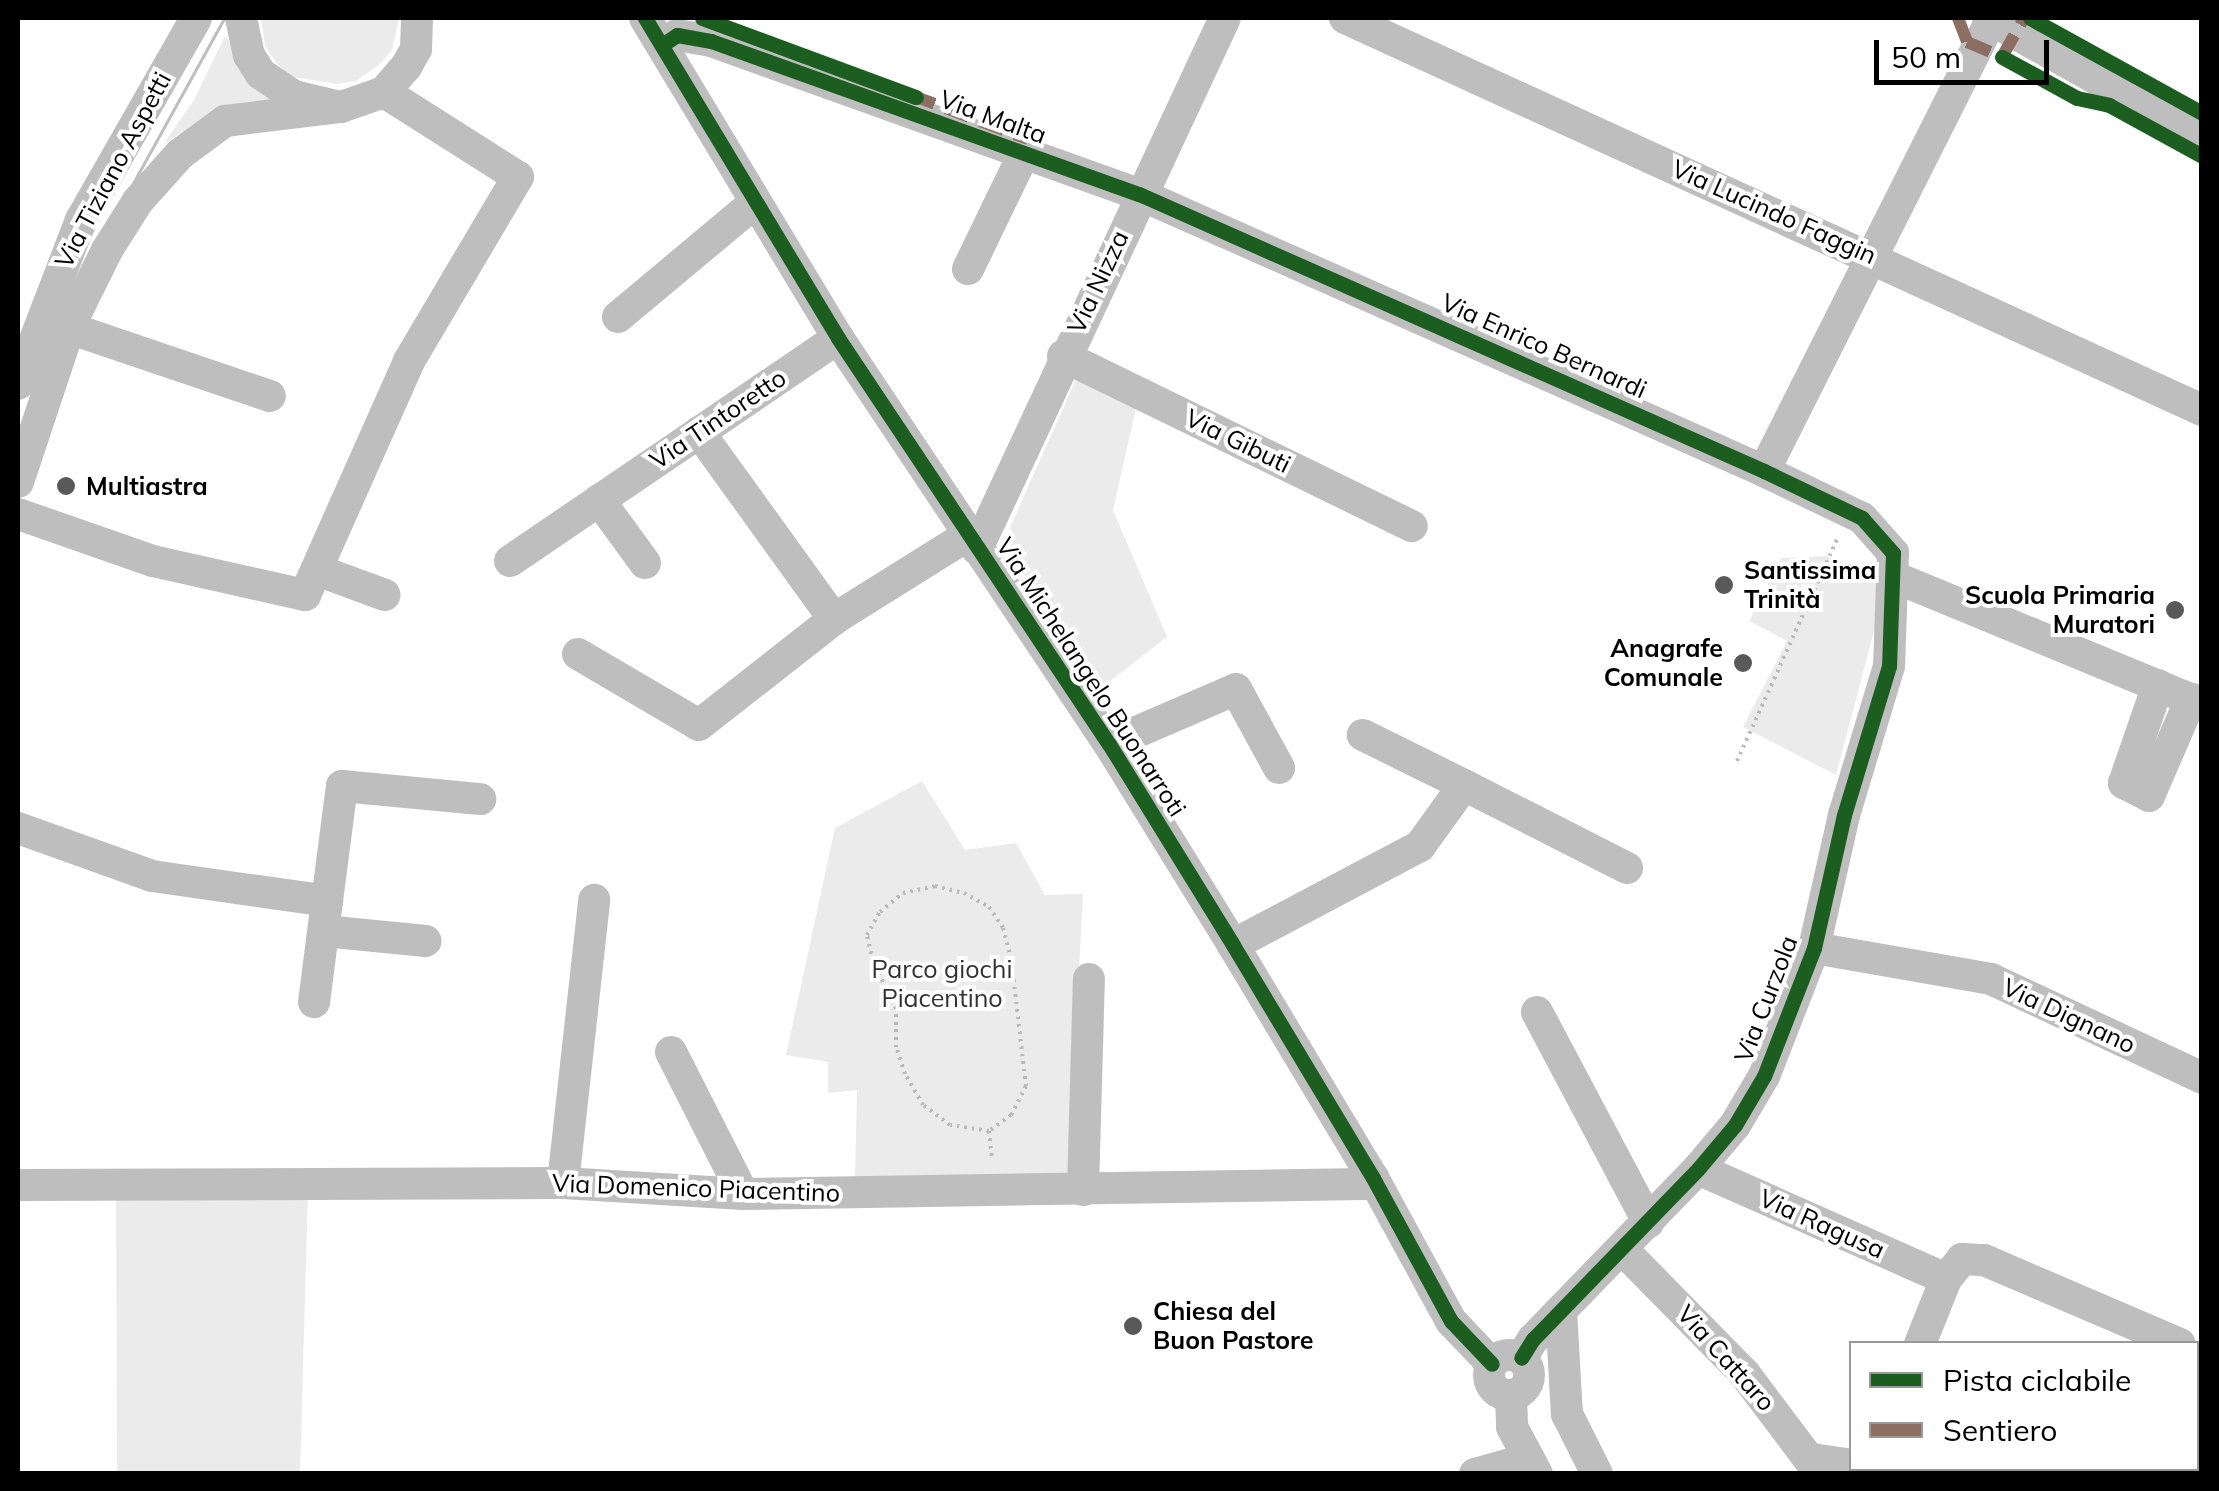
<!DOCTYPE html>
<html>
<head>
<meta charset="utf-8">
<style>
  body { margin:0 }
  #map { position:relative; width:2219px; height:1491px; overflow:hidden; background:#fff; font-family:Mulish,sans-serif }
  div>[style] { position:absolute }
  .green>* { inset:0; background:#ebebeb }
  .path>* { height:4px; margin-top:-2px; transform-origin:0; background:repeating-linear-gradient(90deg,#b9b9b9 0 2.5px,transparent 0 7.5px) }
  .minor>* { height:32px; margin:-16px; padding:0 16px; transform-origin:16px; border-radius:16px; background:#bebebe }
  .minor>.ring { margin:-16px; padding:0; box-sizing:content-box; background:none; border:32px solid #bebebe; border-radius:50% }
  .tram>* { height:2.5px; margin:-1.25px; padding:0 1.25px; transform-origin:1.25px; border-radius:1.25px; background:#bebebe }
  .quiet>* { height:12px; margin-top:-6px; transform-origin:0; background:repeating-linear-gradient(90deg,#8d6e63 0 25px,transparent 0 37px) }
  .cycleway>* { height:15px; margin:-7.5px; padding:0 7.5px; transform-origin:7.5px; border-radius:7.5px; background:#1b5e20 }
  .dots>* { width:28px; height:28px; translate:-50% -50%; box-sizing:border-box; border:5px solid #fff; border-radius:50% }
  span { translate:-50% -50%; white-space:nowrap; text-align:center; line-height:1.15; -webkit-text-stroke:8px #fff; paint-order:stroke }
  .street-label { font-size:25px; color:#000 }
  .poi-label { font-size:25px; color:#000; font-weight:700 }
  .left { translate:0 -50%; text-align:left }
  .right { translate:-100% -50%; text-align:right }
  .park-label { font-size:25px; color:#313131 }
  .frame { position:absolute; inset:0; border:20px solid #000; pointer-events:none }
  .legend { position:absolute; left:1849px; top:1341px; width:350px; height:130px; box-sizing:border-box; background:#fff; border:2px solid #999; margin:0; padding:12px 18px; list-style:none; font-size:30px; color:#000 }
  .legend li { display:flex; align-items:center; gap:20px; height:50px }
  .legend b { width:50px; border:2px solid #999 }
  .scale { position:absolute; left:1874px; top:40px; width:175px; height:45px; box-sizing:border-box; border:5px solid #000; border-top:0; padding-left:12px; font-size:30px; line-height:35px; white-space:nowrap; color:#000; -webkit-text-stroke:8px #fff; paint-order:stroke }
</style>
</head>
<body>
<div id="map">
  <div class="green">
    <div style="clip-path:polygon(261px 18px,399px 18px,392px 50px,379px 65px,356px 81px,337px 84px,293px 77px,278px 65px,265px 46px)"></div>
    <div style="clip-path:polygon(225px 36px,282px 101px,207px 115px,163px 145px,194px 100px)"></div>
    <div style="clip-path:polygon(1082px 366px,1138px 399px,1113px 510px,1167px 637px,1100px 689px,1003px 543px)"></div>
    <div style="clip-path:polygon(1826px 556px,1874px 572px,1882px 601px,1836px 775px,1743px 727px,1787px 641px,1749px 621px,1781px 558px)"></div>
    <div style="clip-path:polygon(922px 781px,965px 850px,1016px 843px,1045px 895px,1083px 894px,1068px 1174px,855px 1178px,857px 1090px,828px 1093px,828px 1062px,786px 1055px,835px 828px)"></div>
    <div style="clip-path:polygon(116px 1186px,308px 1191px,300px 1473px,117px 1473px)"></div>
  </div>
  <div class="path">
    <div style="left:1737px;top:761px;width:246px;rotate:-65.7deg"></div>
    <div style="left:989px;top:1131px;width:39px;rotate:-171deg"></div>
    <div style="left:950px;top:1125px;width:34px;rotate:-143deg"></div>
    <div style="left:923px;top:1105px;width:36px;rotate:-120deg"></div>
    <div style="left:905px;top:1074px;width:28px;rotate:-108deg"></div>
    <div style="left:896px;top:1047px;width:38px;rotate:-90deg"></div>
    <div style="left:896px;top:1009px;width:53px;rotate:-115.6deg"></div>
    <div style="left:873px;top:961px;width:27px;rotate:-103deg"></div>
    <div style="left:867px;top:935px;width:26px;rotate:-61deg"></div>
    <div style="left:880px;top:912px;width:30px;rotate:-40deg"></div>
    <div style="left:903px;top:893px;width:33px;rotate:-12deg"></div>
    <div style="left:935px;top:886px;width:30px;rotate:14deg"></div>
    <div style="left:964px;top:893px;width:29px;rotate:29deg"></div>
    <div style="left:989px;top:907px;width:25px;rotate:56deg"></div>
    <div style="left:1003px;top:928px;width:30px;rotate:75deg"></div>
    <div style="left:1011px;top:957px;width:130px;rotate:83.4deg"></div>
    <div style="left:1026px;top:1086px;width:33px;rotate:117deg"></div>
    <div style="left:1011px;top:1115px;width:27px;rotate:144deg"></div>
    <div style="left:989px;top:1131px;width:30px;rotate:84deg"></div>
  </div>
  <div class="minor">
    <div style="left:241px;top:18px;width:38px;rotate:78deg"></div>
    <div style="left:249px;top:55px;width:22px;rotate:58deg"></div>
    <div style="left:261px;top:74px;width:40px;rotate:34deg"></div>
    <div style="left:294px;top:96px;width:48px;rotate:13.2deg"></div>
    <div style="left:341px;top:107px;width:46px;rotate:-19.2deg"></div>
    <div style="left:384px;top:92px;width:33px;rotate:-49deg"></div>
    <div style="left:406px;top:67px;width:21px;rotate:-61deg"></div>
    <div style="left:416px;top:49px;width:31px;rotate:-88deg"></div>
    <div style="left:645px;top:18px;width:374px;rotate:58.9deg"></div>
    <div style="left:838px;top:338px;width:488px;rotate:56.3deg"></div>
    <div style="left:1109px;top:744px;width:236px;rotate:58.3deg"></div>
    <div style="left:1233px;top:945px;width:272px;rotate:59deg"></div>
    <div style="left:1373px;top:1178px;width:163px;rotate:61.4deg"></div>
    <div style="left:1451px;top:1321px;width:59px;rotate:46.4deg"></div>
    <div style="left:1345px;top:18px;width:942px;rotate:24.58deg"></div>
    <div style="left:1988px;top:18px;width:245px;rotate:29.3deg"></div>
    <div style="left:662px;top:45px;width:18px;rotate:-34deg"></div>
    <div style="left:677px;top:35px;width:35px;rotate:10deg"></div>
    <div style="left:711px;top:41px;width:455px;rotate:19.7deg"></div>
    <div style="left:1139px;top:194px;width:684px;rotate:23.9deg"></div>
    <div style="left:1764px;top:471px;width:109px;rotate:25.6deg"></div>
    <div style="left:1862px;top:518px;width:47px;rotate:48.5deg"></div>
    <div style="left:1893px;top:553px;width:113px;rotate:92deg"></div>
    <div style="left:1889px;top:666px;width:156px;rotate:106.8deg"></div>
    <div style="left:1844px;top:815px;width:136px;rotate:102.7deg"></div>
    <div style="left:1814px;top:948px;width:137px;rotate:111.3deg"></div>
    <div style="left:1764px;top:1076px;width:57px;rotate:120.6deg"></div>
    <div style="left:1735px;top:1125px;width:57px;rotate:130.1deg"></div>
    <div style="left:1698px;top:1169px;width:237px;rotate:134.1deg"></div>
    <div style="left:1533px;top:1339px;width:22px;rotate:122deg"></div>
    <div style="left:968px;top:269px;width:127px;rotate:-64.2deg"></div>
    <div style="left:618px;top:317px;width:176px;rotate:-39.9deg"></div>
    <div style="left:69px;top:328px;width:212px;rotate:18.7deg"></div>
    <div style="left:1063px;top:356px;width:388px;rotate:26deg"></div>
    <div style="left:18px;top:384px;width:176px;rotate:-69deg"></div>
    <div style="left:81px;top:220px;width:232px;rotate:-60.3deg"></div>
    <div style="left:699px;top:432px;width:231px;rotate:54.2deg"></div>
    <div style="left:1764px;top:471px;width:507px;rotate:-63.28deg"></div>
    <div style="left:18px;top:482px;width:168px;rotate:-71.6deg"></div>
    <div style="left:71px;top:323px;width:81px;rotate:-63.7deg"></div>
    <div style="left:107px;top:250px;width:58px;rotate:-57.7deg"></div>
    <div style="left:138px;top:201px;width:63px;rotate:-48.2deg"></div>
    <div style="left:180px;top:154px;width:56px;rotate:-36.3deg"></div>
    <div style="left:225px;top:121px;width:117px;rotate:-6.9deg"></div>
    <div style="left:599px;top:500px;width:78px;rotate:53.9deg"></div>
    <div style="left:18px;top:514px;width:143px;rotate:19.2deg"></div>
    <div style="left:153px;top:561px;width:156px;rotate:12.6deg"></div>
    <div style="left:305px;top:595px;width:256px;rotate:-66deg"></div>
    <div style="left:409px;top:361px;width:214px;rotate:-59.4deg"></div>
    <div style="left:518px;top:177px;width:159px;rotate:-147.6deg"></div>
    <div style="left:977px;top:549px;width:586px;rotate:-64.97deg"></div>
    <div style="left:510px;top:561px;width:397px;rotate:-34.2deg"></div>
    <div style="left:317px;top:570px;width:72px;rotate:20.2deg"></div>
    <div style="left:1894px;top:577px;width:333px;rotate:22.4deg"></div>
    <div style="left:578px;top:654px;width:140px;rotate:30.4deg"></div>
    <div style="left:699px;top:725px;width:172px;rotate:-38.1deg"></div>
    <div style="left:834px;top:619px;width:157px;rotate:-32deg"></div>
    <div style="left:2158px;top:685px;width:104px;rotate:109.1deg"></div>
    <div style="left:2124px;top:783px;width:28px;rotate:27deg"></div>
    <div style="left:2149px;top:796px;width:106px;rotate:-66.6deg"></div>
    <div style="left:1109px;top:744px;width:138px;rotate:-23.4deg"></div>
    <div style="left:1236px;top:689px;width:90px;rotate:61.4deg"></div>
    <div style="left:1464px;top:785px;width:183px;rotate:27deg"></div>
    <div style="left:18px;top:828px;width:142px;rotate:19.7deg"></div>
    <div style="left:152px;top:876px;width:177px;rotate:8.1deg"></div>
    <div style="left:327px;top:901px;width:102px;rotate:97.3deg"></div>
    <div style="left:327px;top:901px;width:116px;rotate:-82.6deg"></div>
    <div style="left:342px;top:786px;width:139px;rotate:5.4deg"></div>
    <div style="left:324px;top:931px;width:102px;rotate:5.6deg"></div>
    <div style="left:1233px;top:945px;width:212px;rotate:-27.9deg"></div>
    <div style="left:1420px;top:846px;width:75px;rotate:-54.2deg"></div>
    <div style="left:1464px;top:785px;width:113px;rotate:-153.7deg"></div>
    <div style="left:1814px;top:948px;width:180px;rotate:9.9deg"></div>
    <div style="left:1991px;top:979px;width:233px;rotate:25.1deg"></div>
    <div style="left:1537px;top:1012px;width:238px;rotate:62.1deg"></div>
    <div style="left:671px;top:1052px;width:159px;rotate:63.1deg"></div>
    <div style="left:1698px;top:1169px;width:271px;rotate:23.9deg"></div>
    <div style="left:563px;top:1183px;width:285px;rotate:-83.7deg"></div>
    <div style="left:18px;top:1185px;width:545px;rotate:-0.21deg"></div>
    <div style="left:563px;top:1183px;width:180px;rotate:3.5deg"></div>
    <div style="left:743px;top:1194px;width:620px;rotate:-0.92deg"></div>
    <div style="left:1363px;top:1184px;width:12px;rotate:-31deg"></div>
    <div style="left:1083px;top:1190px;width:211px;rotate:-88.4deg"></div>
    <div style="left:1623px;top:1250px;width:173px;rotate:45.5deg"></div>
    <div style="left:1744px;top:1373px;width:126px;rotate:53deg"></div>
    <div style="left:1561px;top:1311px;width:103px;rotate:86.7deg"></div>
    <div style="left:1567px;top:1414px;width:67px;rotate:63.4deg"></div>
    <div style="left:1920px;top:1344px;width:70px;rotate:-68.2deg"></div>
    <div style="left:1946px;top:1279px;width:26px;rotate:-51deg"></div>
    <div style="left:1962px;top:1259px;width:22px;rotate:3deg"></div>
    <div style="left:1984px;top:1260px;width:213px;rotate:23.2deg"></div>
    <div class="ring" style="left:1489px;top:1355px;width:8px;height:8px"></div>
    <div style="left:1511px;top:1395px;width:32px;rotate:88deg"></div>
    <div style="left:1512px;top:1427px;width:53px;rotate:62deg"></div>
    <div style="left:1812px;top:1459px;width:40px;rotate:8.5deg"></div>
    <div style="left:2082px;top:1468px;width:7px;rotate:56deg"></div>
    <div style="left:1475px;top:1474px;width:56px;rotate:-15.5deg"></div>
  </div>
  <div class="tram">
    <div style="left:72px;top:268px;width:284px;rotate:-61.6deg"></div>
    <div style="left:18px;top:447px;width:87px;rotate:-72.6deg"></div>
    <div style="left:44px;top:364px;width:88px;rotate:-67.2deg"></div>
    <div style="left:78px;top:283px;width:303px;rotate:-61.1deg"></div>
  </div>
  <div class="quiet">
    <div style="left:1958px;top:18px;width:26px;rotate:69deg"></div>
    <div style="left:1967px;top:42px;width:38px;rotate:23deg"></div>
    <div style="left:2002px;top:57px;width:45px;rotate:-60.6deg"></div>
    <div style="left:911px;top:95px;width:125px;rotate:20.6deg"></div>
  </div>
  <div class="cycleway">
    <div style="left:645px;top:18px;width:374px;rotate:58.9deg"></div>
    <div style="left:838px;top:338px;width:488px;rotate:56.3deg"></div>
    <div style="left:1109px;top:744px;width:236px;rotate:58.3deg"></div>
    <div style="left:1233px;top:945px;width:272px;rotate:59deg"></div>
    <div style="left:1373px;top:1178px;width:163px;rotate:61.4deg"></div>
    <div style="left:1451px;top:1321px;width:59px;rotate:46.4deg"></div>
    <div style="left:702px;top:18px;width:228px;rotate:20.3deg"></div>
    <div style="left:2030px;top:18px;width:196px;rotate:28.9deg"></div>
    <div style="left:662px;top:45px;width:18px;rotate:-34deg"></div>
    <div style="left:677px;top:35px;width:35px;rotate:10deg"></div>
    <div style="left:711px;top:41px;width:455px;rotate:19.7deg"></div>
    <div style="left:1139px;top:194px;width:684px;rotate:23.9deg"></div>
    <div style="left:1764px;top:471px;width:109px;rotate:25.6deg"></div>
    <div style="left:1862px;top:518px;width:47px;rotate:48.5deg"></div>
    <div style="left:1893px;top:553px;width:113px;rotate:92deg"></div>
    <div style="left:1889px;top:666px;width:156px;rotate:106.8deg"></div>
    <div style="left:1844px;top:815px;width:136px;rotate:102.7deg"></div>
    <div style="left:1814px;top:948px;width:137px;rotate:111.3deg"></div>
    <div style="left:1764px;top:1076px;width:57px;rotate:120.6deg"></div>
    <div style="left:1735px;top:1125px;width:57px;rotate:130.1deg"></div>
    <div style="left:1698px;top:1169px;width:237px;rotate:134.1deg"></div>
    <div style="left:1533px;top:1339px;width:22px;rotate:122deg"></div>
    <div style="left:2002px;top:57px;width:85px;rotate:28.7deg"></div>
    <div style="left:2077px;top:98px;width:33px;rotate:12deg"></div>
    <div style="left:2109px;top:105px;width:106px;rotate:28.7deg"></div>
  </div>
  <div class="dots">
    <div style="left:66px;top:486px;background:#595959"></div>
    <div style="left:1724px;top:585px;background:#595959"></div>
    <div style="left:2175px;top:610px;background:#595959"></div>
    <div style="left:1743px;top:663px;background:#595959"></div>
    <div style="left:1133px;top:1326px;background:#595959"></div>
  </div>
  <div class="street-label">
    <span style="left:993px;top:117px;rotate:20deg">Via Malta</span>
    <span style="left:113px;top:170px;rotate:-62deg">Via Tiziano Aspetti</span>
    <span style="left:1774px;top:212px;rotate:24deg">Via Lucindo Faggin</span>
    <span style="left:1098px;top:282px;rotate:-65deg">Via Nizza</span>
    <span style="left:1544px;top:346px;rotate:24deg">Via Enrico Bernardi</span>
    <span style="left:718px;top:419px;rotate:-34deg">Via Tintoretto</span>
    <span style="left:1238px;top:441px;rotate:26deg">Via Gibuti</span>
    <span style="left:1091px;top:677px;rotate:57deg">Via Michelangelo Buonarroti</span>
    <span style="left:1766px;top:999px;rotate:-69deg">Via Curzola</span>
    <span style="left:2069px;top:1016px;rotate:25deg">Via Dignano</span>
    <span style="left:696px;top:1188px;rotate:2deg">Via Domenico Piacentino</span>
    <span style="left:1822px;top:1224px;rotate:24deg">Via Ragusa</span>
    <span style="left:1726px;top:1358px;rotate:48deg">Via Cattaro</span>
  </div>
  <div class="poi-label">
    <span class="left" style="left:86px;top:486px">Multiastra</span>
    <span class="left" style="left:1744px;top:585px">Santissima<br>Trinità</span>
    <span class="right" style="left:2155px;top:610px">Scuola Primaria<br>Muratori</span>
    <span class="right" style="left:1723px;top:663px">Anagrafe<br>Comunale</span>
    <span class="left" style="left:1153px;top:1326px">Chiesa del<br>Buon Pastore</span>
  </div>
  <div class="park-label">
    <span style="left:942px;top:984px">Parco giochi<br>Piacentino</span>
  </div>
  <div class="frame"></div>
  <ul class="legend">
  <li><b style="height:12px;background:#1b5e20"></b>Pista ciclabile</li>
  <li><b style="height:12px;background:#8d6e63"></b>Sentiero</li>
  </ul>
  <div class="scale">50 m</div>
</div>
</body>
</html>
